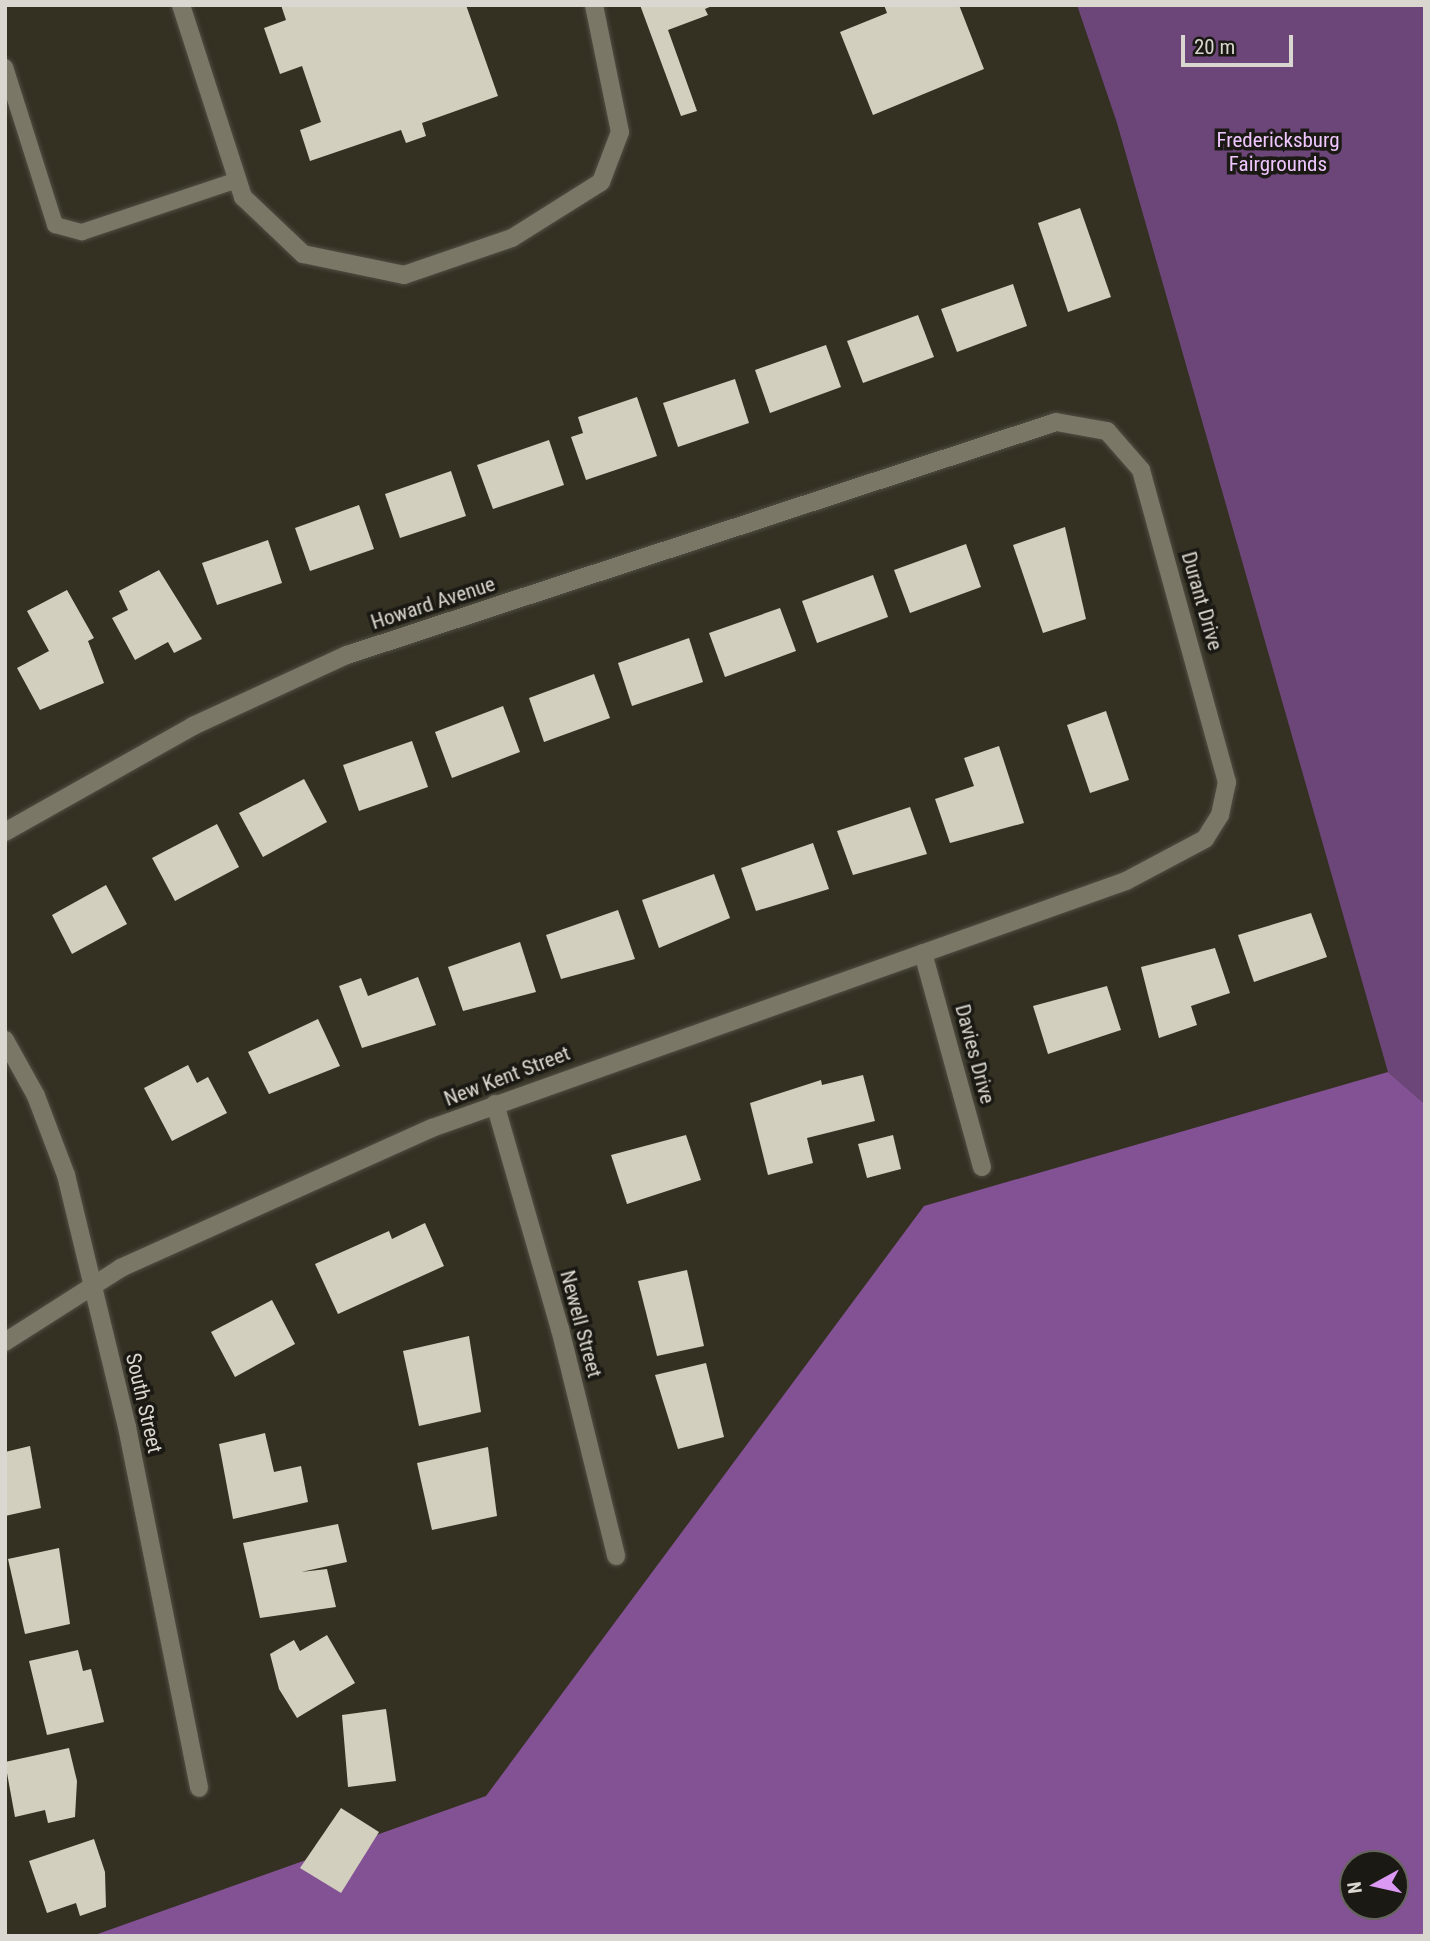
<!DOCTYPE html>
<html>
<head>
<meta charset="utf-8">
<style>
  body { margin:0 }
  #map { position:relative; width:1430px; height:1941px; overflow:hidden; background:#343123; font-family:"Roboto Condensed",sans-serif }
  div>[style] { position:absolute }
  .green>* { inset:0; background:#6c4679 }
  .forest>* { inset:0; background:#835294 }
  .building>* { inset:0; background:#d3cfbe }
  .roads { filter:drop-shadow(0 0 2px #514e43) drop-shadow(0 0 2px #514e43) }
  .service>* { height:16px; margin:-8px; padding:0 8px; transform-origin:8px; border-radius:8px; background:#7b7767 }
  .minor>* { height:18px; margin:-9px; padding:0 9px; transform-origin:9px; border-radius:9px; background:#7b7767 }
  span { translate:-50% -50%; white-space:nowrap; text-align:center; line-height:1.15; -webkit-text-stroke:7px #1a1913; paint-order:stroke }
  .park-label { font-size:21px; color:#efc6fe }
  .street-label { font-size:21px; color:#d9d7cf }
  .frame { position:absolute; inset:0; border:7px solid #d9d7cf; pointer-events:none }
  .north { position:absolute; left:1339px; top:1850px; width:70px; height:70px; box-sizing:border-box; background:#1a1913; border:2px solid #66655e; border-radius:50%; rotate:262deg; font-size:19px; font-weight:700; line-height:28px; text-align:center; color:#d9d7cf }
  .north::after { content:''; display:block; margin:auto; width:24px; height:32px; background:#dc99f4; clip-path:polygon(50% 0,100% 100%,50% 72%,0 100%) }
  .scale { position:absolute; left:1181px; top:35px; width:112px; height:32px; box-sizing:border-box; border:4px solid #d9d7cf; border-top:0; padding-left:9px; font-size:21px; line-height:24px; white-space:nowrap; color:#d9d7cf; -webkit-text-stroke:5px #1a1913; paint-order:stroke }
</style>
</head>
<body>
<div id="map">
  <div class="green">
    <div style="clip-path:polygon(1077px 5px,1425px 5px,1425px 1104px,1388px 1072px,1117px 123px)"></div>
  </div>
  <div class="forest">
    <div style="clip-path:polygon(evenodd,1388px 1072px,1425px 1104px,1425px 1936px,92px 1936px,486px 1796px,924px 1206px,1388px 1072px,1353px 1864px,1395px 1864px,1395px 1906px,1353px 1906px,1353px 1864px)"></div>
  </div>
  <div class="building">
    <div style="clip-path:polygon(281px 5px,466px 5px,498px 96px,422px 123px,426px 136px,406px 143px,401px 130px,310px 161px,300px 130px,321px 122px,302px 66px,280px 74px,264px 28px,286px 20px)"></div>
    <div style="clip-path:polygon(640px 5px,714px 5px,705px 9px,708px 15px,668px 30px,697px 111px,681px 116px)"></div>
    <div style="clip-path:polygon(884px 5px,959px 5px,984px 69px,873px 115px,840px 32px,887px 13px)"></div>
    <div style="clip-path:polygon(1080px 208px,1111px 297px,1068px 312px,1038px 223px)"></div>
    <div style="clip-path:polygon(1013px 284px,1027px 326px,957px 352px,941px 309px)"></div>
    <div style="clip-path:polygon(918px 315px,934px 357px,863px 383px,847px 341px)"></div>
    <div style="clip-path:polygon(826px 345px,841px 387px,770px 413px,755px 370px)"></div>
    <div style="clip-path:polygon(735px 379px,749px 423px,678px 447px,663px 403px)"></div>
    <div style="clip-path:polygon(637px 397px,657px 456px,586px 480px,571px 437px,583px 433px,578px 417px)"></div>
    <div style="clip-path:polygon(549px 440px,564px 485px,493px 509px,477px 465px)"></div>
    <div style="clip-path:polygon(451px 471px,466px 516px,400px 538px,385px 494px)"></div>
    <div style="clip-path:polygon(359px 505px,374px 549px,310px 571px,295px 528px)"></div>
    <div style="clip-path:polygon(1065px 527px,1086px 619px,1043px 633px,1013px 545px)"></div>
    <div style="clip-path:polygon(268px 540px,282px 583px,217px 605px,202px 563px)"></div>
    <div style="clip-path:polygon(966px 544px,981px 587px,910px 613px,894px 570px)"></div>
    <div style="clip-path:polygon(159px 570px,202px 639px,174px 653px,168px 642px,135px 660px,112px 618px,128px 610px,119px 591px)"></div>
    <div style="clip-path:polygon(873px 575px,888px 617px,817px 643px,802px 601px)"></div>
    <div style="clip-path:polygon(67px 590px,94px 638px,88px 641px,104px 683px,40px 710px,17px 668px,49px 651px,27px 611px)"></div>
    <div style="clip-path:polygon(780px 608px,796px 651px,725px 677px,709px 633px)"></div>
    <div style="clip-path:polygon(689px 638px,703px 682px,632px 706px,618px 663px)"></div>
    <div style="clip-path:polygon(594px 674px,610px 718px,544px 742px,529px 698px)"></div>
    <div style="clip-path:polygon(503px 706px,520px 752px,452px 778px,435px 732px)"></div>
    <div style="clip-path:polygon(1106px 711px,1129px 780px,1090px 793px,1067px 725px)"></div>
    <div style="clip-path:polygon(412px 741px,428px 787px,359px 811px,343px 765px)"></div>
    <div style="clip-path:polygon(999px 746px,1024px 823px,950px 843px,935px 799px,974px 786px,964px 758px)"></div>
    <div style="clip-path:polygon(304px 779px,327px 822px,263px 857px,239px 813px)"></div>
    <div style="clip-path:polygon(910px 807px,927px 854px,853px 875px,837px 831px)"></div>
    <div style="clip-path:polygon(217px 824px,239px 867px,175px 901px,152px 858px)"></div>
    <div style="clip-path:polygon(813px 843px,829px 889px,756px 911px,741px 868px)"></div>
    <div style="clip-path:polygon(714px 874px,730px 918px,659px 948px,642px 900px)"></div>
    <div style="clip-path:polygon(106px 885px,127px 924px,72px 954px,52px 915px)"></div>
    <div style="clip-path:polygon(618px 910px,635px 959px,561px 979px,546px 935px)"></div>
    <div style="clip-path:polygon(1311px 913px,1327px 957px,1254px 982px,1238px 935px)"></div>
    <div style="clip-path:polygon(520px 942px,536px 992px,463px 1011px,448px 967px)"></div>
    <div style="clip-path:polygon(1215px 948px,1230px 993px,1191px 1006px,1197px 1025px,1159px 1038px,1141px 967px)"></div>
    <div style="clip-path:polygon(418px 977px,436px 1025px,362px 1048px,339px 986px,361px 978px,368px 996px)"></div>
    <div style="clip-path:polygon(1107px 986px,1121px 1030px,1048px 1054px,1033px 1006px)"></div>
    <div style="clip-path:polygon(318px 1019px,340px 1066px,269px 1094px,248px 1052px)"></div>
    <div style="clip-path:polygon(188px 1065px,197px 1083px,208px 1077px,227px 1113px,172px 1141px,144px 1088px)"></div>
    <div style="clip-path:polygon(863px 1075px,875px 1121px,807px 1138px,813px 1163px,768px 1175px,750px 1103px,821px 1080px,822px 1085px)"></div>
    <div style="clip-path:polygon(686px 1135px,701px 1180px,627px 1204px,611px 1155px)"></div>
    <div style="clip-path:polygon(893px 1135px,901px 1169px,867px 1178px,858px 1144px)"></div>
    <div style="clip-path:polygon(425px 1223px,444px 1266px,338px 1314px,315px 1264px,389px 1231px,392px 1239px)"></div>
    <div style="clip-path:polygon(687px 1270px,704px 1346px,657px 1356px,638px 1281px)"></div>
    <div style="clip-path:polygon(272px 1300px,295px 1344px,235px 1377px,211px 1332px)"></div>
    <div style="clip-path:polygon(469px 1336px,481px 1412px,419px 1426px,403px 1351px)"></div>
    <div style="clip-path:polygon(706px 1363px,724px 1437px,678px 1449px,655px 1375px)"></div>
    <div style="clip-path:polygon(265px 1433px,274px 1472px,301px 1466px,308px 1502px,233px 1519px,219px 1444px)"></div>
    <div style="clip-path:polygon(30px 1446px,41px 1508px,5px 1516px,5px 1452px)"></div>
    <div style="clip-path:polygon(488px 1447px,497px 1516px,432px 1530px,417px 1463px)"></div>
    <div style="clip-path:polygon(338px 1524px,347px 1562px,301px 1572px,327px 1569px,336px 1607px,260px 1618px,243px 1543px)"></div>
    <div style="clip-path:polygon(59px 1548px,70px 1624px,25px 1634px,8px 1559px)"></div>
    <div style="clip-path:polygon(327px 1635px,355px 1683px,297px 1718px,279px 1689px,270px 1654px,294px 1640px,300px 1651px)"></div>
    <div style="clip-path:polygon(78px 1650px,83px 1671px,91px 1669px,104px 1722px,47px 1735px,29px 1661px)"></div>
    <div style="clip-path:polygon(386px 1709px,396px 1781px,348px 1787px,342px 1715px)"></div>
    <div style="clip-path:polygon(69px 1748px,77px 1781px,75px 1817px,48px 1823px,45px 1810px,15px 1817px,5px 1762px)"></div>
    <div style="clip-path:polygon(341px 1808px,379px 1832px,341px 1893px,300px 1868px)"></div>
    <div style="clip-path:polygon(94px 1839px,105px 1872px,106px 1907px,80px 1916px,76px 1903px,47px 1913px,29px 1861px)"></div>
  </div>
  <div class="roads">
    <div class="service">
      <div style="left:5px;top:67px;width:166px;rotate:72.4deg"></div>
      <div style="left:55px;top:225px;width:28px;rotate:15deg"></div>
      <div style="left:82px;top:232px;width:163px;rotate:-18.5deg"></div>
    </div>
    <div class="minor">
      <div style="left:181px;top:5px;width:202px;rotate:72.1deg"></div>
      <div style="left:243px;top:197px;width:83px;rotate:43.5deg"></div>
      <div style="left:303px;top:254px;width:103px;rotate:11.7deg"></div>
      <div style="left:404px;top:275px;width:114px;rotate:-18.9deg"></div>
      <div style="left:512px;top:238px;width:105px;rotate:-32.2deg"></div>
      <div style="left:601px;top:182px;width:53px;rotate:-69.2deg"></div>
      <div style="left:620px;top:132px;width:130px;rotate:-101.6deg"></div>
      <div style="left:5px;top:832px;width:216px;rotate:-29.4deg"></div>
      <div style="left:193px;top:726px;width:170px;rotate:-24.8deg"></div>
      <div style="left:347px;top:655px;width:746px;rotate:-18.19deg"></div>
      <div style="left:1056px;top:422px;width:52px;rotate:10deg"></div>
      <div style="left:1107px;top:431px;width:52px;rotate:48.9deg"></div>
      <div style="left:1141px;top:470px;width:324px;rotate:74.6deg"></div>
      <div style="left:1227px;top:782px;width:34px;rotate:102deg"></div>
      <div style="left:1220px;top:815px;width:28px;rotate:122deg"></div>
      <div style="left:1205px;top:839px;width:89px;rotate:152deg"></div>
      <div style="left:1126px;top:881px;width:737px;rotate:160.41deg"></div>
      <div style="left:432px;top:1128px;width:341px;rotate:155.8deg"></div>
      <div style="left:121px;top:1268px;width:138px;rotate:147.5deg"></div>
      <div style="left:923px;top:953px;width:222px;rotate:74.6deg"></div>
      <div style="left:5px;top:1040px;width:64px;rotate:61deg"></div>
      <div style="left:36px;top:1096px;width:85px;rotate:69.2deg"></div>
      <div style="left:66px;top:1175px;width:259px;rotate:76.4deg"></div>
      <div style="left:127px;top:1427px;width:368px;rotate:78.7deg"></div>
      <div style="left:495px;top:1104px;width:234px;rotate:73.9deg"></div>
      <div style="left:560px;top:1329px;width:234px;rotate:76.1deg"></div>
    </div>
  </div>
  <div class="park-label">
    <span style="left:1278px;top:152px">Fredericksburg<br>Fairgrounds</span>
  </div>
  <div class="street-label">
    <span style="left:1202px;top:601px;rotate:74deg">Durant Drive</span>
    <span style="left:433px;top:603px;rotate:-18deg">Howard Avenue</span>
    <span style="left:975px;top:1054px;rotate:75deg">Davies Drive</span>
    <span style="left:507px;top:1076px;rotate:-21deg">New Kent Street</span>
    <span style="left:581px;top:1324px;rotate:75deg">Newell Street</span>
    <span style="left:144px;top:1403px;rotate:77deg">South Street</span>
  </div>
  <div class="frame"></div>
  <div class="north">N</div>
  <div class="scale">20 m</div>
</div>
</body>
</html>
